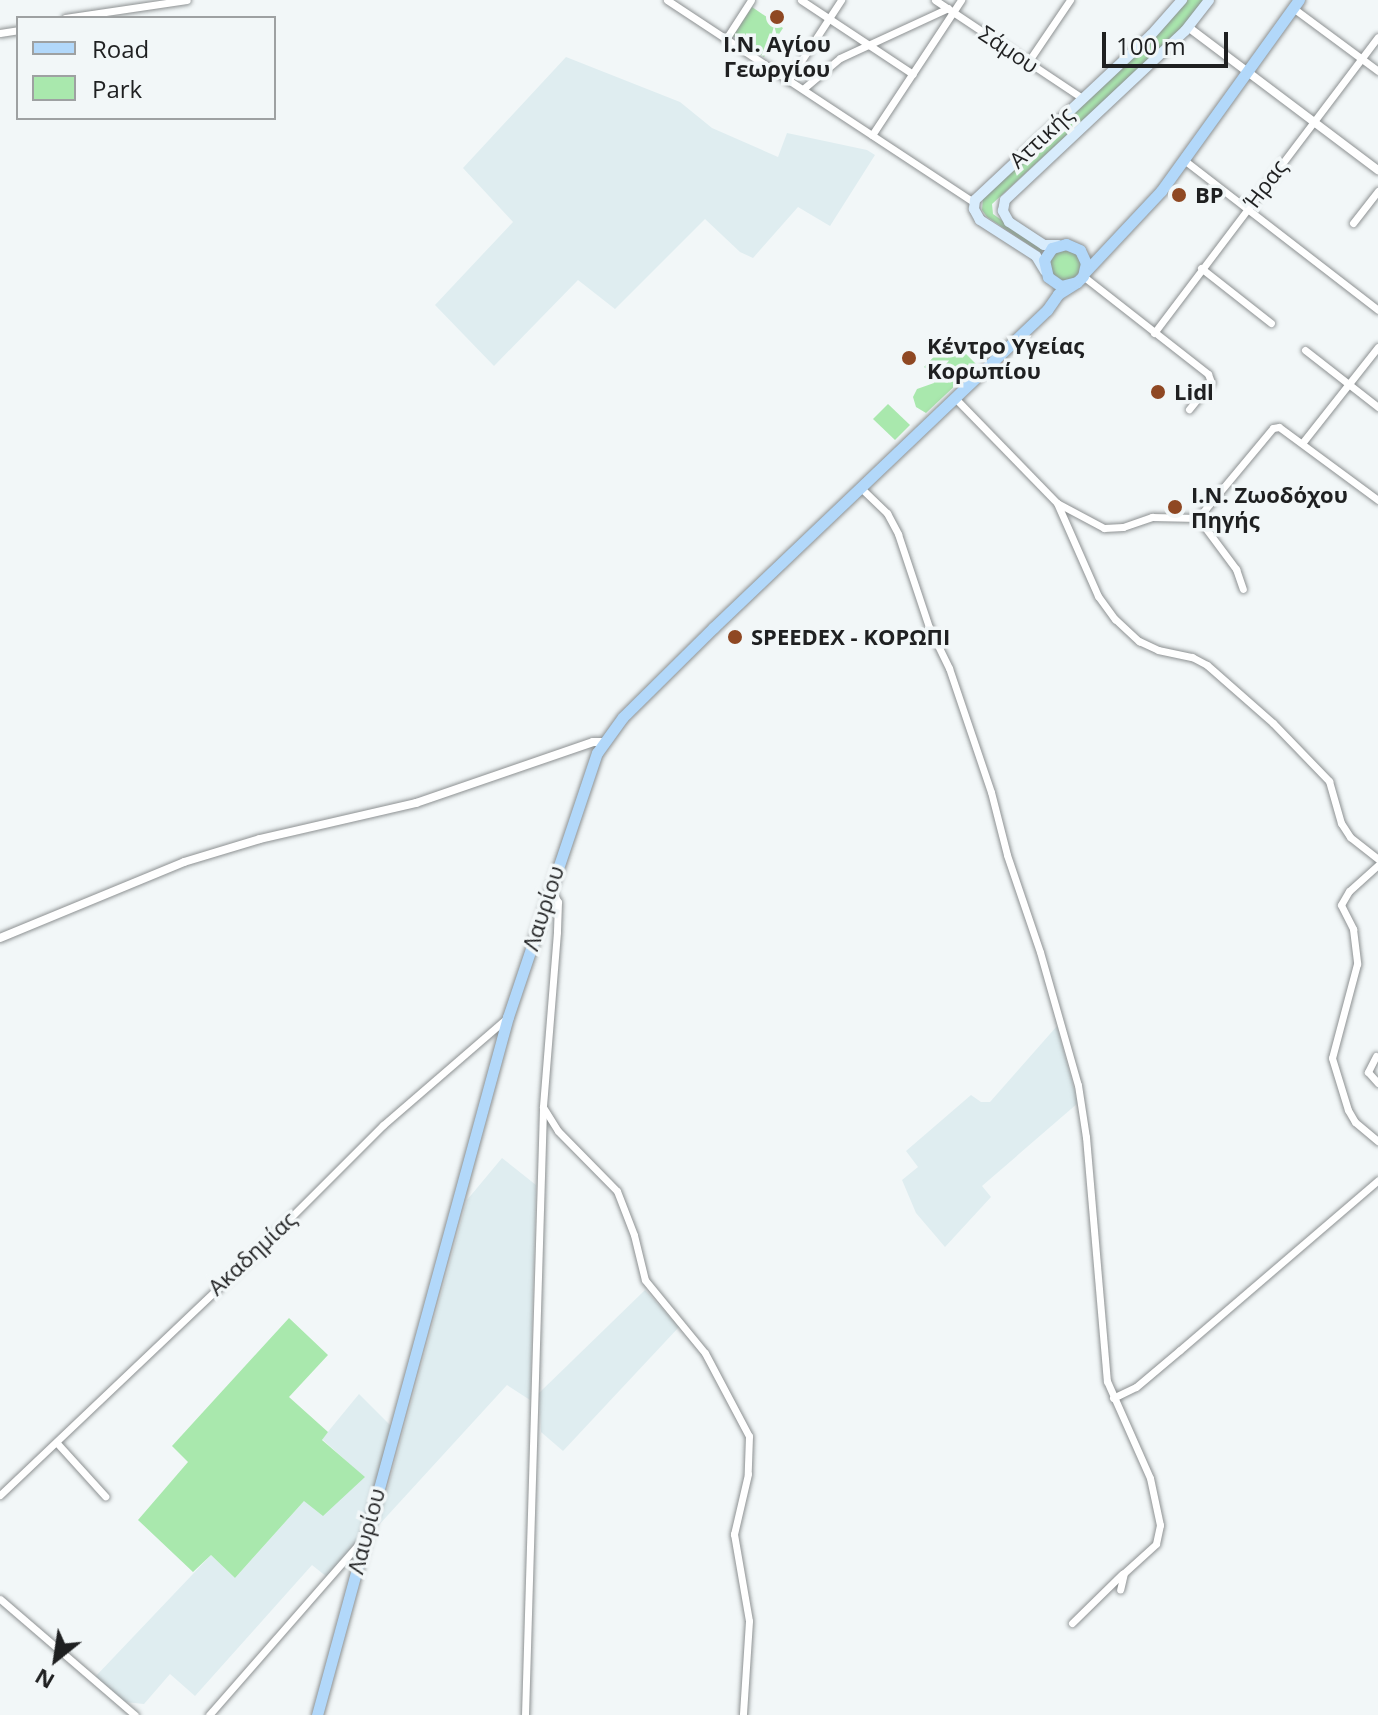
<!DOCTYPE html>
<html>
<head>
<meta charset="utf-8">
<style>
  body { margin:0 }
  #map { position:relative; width:1378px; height:1715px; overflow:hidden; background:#f2f7f8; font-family:"Open Sans",sans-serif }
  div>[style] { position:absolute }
  .built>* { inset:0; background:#dfedf0 }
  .green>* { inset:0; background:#a9e8ad }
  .round { border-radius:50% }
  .roads { filter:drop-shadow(0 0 2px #8d9192) drop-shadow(0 0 2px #8d9192) }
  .minor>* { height:7px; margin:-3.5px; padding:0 3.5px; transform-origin:3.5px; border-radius:3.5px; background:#fff }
  .tertiary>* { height:8px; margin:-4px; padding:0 4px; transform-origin:4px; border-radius:4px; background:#fff }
  .secondary>* { height:10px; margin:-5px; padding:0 5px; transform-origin:5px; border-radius:5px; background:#d8ecfc }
  .primary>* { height:11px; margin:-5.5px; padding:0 5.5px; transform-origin:5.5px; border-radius:5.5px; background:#b2d8fa }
  .dots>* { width:22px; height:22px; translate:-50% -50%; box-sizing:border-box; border:4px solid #f2f7f8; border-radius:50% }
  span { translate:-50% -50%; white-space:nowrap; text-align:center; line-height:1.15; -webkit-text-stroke:7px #f2f7f8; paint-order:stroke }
  .poi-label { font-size:22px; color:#1f2021; font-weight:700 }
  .left { translate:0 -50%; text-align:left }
  .street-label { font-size:22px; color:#1f2021 }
  .legend { position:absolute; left:16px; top:16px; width:260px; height:104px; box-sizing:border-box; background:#f2f7f8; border:2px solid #9ea1a2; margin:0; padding:10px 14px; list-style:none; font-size:24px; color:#1f2021 }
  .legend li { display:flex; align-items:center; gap:16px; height:40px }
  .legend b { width:40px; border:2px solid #9ea1a2 }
  .north { position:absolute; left:16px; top:1619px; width:80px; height:80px; -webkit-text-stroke:6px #f2f7f8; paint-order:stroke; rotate:210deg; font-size:22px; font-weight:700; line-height:32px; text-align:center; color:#1f2021 }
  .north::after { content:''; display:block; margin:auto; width:28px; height:36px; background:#1f2021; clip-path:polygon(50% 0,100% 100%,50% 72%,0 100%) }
  .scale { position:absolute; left:1102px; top:32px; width:126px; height:36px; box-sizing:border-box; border:4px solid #1f2021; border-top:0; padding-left:10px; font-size:24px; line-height:28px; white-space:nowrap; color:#1f2021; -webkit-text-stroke:6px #f2f7f8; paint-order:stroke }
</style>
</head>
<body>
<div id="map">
  <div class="built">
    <div style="clip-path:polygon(566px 57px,680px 102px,712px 128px,778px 157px,787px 133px,867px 150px,875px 155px,830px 226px,798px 207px,753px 258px,740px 252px,705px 219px,615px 309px,578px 280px,494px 366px,435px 305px,513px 222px,463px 168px)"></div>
    <div style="clip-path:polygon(1057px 1026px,1078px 1103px,982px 1186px,991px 1197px,945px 1247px,916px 1213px,902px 1180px,918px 1167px,906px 1151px,971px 1095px,981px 1102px,990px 1102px)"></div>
    <div style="clip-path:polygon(502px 1158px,536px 1185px,530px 1400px,507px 1385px,377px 1527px,467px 1200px)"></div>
    <div style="clip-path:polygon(645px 1290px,679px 1327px,563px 1451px,541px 1432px,539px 1393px)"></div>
    <div style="clip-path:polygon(359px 1394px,391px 1426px,362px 1535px,327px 1577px,312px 1565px,195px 1696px,170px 1674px,144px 1704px,125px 1702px,95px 1677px,211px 1555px,235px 1578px,304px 1501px,364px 1477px,322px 1439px)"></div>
  </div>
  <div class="green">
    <div style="clip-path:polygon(1188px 0,1204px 0,1187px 24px,992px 204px,993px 214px,1042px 249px,1042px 253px,987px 217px,982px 210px,983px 198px,1160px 32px)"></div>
    <div style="clip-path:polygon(752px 7px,783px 28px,764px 57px,733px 36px)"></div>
    <div class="round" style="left:1049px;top:249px;width:32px;height:32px"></div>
    <div style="clip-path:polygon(951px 339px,977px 365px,926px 413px,916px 407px,913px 397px,917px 389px,934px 383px,932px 373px,924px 367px)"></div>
    <div style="clip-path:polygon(888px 404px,910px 425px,895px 440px,873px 419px)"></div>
    <div style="clip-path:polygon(289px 1318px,328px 1355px,289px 1397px,328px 1432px,322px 1440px,365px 1477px,323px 1516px,304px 1501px,235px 1578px,211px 1555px,193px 1572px,138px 1520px,188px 1462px,172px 1446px)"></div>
  </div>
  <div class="roads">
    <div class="minor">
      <div style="left:667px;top:0;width:369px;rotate:33.4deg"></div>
      <div style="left:801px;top:0;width:134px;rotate:33.5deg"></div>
      <div style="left:935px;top:0;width:177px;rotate:33.7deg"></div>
      <div style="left:1293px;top:8px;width:106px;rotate:36.5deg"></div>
      <div style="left:65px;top:18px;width:123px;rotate:-8.4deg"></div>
      <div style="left:0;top:33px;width:18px;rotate:-9deg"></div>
      <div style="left:726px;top:39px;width:46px;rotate:-57.3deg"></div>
      <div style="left:1028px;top:62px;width:75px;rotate:-55.9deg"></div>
      <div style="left:788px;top:81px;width:97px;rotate:-56.8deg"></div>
      <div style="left:803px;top:89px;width:48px;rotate:-40deg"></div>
      <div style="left:840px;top:58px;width:119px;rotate:-24.8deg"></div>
      <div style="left:872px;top:135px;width:162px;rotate:-56.6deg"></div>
      <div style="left:1184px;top:160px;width:245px;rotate:37.7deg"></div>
      <div style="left:1353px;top:223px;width:41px;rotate:-52deg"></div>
      <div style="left:1201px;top:268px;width:89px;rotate:38.2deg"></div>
      <div style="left:1083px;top:276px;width:159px;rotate:38.1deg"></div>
      <div style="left:1208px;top:374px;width:9px;rotate:69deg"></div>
      <div style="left:1211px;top:382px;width:35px;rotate:129deg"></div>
      <div style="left:1154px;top:333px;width:371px;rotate:-52.9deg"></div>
      <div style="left:1305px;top:350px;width:93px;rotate:38deg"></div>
      <div style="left:954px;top:397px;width:148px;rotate:45.8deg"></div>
      <div style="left:1057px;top:503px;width:102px;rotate:66.2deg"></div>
      <div style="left:1098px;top:596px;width:29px;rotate:54deg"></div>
      <div style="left:1115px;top:619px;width:33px;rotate:43deg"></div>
      <div style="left:1139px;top:641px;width:21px;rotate:25deg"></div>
      <div style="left:1158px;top:650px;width:35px;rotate:12deg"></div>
      <div style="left:1192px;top:657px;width:17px;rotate:28deg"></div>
      <div style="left:1207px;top:665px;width:88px;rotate:41.3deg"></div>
      <div style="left:1273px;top:723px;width:81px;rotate:46deg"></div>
      <div style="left:1329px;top:781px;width:44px;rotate:74.1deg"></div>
      <div style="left:1341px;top:823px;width:17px;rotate:57deg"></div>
      <div style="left:1350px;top:837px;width:36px;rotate:38deg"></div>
      <div style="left:1303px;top:442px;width:121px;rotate:-51.7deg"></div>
      <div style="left:862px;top:489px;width:35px;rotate:44deg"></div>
      <div style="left:887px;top:513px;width:24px;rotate:62deg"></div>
      <div style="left:898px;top:534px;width:98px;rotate:71.6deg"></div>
      <div style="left:929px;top:627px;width:46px;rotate:64deg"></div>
      <div style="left:949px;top:668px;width:131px;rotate:71.3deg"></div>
      <div style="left:991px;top:792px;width:65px;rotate:75.7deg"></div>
      <div style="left:1007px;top:855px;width:102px;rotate:71.2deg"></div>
      <div style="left:1040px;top:952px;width:138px;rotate:74.1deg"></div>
      <div style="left:1078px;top:1085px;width:53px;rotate:81.3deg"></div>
      <div style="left:1086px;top:1137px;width:245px;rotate:85.1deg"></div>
      <div style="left:1107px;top:1381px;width:106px;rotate:66.1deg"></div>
      <div style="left:1150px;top:1478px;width:48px;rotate:78deg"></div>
      <div style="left:1160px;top:1525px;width:19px;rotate:102deg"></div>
      <div style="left:1156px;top:1544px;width:43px;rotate:137.8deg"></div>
      <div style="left:1124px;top:1573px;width:17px;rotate:103deg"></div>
      <div style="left:1059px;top:504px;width:51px;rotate:28.1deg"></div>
      <div style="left:1104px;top:528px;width:19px;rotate:-3deg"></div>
      <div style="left:1123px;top:527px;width:31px;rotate:-19deg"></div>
      <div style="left:1152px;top:517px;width:46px;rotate:1.2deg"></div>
      <div style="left:1198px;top:518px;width:117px;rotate:-50.2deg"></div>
      <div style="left:1273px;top:428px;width:6px;rotate:-9deg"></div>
      <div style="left:1279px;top:427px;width:123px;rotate:36.4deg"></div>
      <div style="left:1198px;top:518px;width:64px;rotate:53.3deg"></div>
      <div style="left:1236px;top:569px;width:21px;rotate:71deg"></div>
      <div style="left:1378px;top:865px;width:39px;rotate:138deg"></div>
      <div style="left:1349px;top:891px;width:16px;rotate:120deg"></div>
      <div style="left:1341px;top:905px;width:27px;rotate:63deg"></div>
      <div style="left:1353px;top:929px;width:35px;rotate:83deg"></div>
      <div style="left:1357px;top:964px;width:97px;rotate:104.9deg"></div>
      <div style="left:1332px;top:1058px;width:54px;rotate:72.9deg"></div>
      <div style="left:1348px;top:1110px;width:14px;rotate:60deg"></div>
      <div style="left:1355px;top:1122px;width:30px;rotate:40deg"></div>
      <div style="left:551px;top:890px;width:14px;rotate:60deg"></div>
      <div style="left:558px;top:902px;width:30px;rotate:92deg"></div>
      <div style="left:557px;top:932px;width:176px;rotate:94.6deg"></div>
      <div style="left:543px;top:1107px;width:28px;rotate:58deg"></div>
      <div style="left:558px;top:1131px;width:84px;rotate:45.5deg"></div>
      <div style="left:617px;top:1191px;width:47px;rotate:68.9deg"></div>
      <div style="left:634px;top:1235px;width:46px;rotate:76.3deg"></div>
      <div style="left:645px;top:1280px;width:94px;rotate:50.6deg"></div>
      <div style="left:705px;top:1353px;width:94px;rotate:62.1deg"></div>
      <div style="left:749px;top:1436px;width:38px;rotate:92deg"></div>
      <div style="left:748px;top:1474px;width:62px;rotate:103.1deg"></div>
      <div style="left:734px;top:1534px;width:88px;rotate:80.2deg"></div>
      <div style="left:749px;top:1621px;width:94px;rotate:93.7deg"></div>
      <div style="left:1376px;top:1056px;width:18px;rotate:117deg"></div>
      <div style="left:1368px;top:1072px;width:15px;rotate:48deg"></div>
      <div style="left:1113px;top:1398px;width:25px;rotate:-26deg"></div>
      <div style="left:1136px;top:1387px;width:57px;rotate:-40.1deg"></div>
      <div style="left:1180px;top:1350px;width:261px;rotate:-40.6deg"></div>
      <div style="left:57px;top:1443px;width:72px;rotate:47.8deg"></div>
      <div style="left:0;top:1495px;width:347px;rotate:-43.5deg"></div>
      <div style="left:252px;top:1256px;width:185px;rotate:-45deg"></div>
      <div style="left:383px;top:1125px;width:165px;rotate:-40.8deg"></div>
      <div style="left:0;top:1599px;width:178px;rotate:40.7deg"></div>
      <div style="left:1072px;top:1623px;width:70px;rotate:-44.4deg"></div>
      <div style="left:209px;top:1715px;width:234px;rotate:-48.8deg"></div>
      <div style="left:525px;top:1715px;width:608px;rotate:-88.3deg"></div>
    </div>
    <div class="tertiary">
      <div style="left:1188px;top:27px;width:238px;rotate:37deg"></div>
      <div style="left:0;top:938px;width:199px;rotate:-22.4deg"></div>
      <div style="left:184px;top:862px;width:79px;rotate:-16.8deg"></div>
      <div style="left:260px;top:839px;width:160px;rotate:-13deg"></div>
      <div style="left:416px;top:803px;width:187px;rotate:-19deg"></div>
      <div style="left:593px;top:742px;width:11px"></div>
    </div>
    <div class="secondary">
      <div style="left:1058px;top:245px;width:14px;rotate:180deg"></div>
      <div style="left:1044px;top:245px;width:42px;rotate:-146.7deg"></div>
      <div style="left:1009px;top:222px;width:13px;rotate:-119deg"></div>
      <div style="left:1003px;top:211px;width:11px;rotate:-80deg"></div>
      <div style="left:1005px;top:200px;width:247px;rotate:-43.2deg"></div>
      <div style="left:1185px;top:31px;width:39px;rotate:-52deg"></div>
      <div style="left:1045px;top:271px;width:17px;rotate:-121deg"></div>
      <div style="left:1036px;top:256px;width:67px;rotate:-147.3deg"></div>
      <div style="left:980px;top:220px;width:13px;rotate:-119deg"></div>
      <div style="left:974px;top:209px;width:9px;rotate:-84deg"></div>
      <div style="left:975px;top:200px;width:241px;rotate:-43.2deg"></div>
      <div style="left:1151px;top:35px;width:47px;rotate:-48.5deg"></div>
    </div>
    <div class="primary">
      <div style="left:1085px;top:272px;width:111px;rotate:-46.8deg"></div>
      <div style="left:1161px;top:191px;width:236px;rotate:-54.2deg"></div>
      <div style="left:317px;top:1715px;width:724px;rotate:-74.7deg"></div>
      <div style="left:508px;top:1017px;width:279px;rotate:-71.4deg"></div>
      <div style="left:597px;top:753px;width:44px;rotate:-54.2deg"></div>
      <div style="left:623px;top:717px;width:127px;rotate:-44.7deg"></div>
      <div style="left:713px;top:628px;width:461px;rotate:-43.6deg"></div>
      <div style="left:1047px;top:310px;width:19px;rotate:-55deg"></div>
      <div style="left:1058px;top:294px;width:22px;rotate:-32deg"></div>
      <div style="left:1077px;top:282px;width:8px;rotate:-45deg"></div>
      <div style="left:1083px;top:276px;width:13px;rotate:-77deg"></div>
      <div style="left:1086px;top:263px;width:14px;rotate:-115deg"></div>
      <div style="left:1080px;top:250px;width:15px;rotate:-157deg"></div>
      <div style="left:1066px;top:244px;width:15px;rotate:164deg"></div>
      <div style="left:1052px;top:248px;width:14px;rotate:124deg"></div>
      <div style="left:1044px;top:260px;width:17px;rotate:77deg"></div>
      <div style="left:1048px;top:277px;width:16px;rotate:35deg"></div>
      <div style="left:1061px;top:286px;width:16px;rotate:-14deg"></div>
    </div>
  </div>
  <div class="dots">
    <div style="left:777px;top:17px;background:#8f4823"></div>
    <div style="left:1179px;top:195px;background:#8f4823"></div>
    <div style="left:909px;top:358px;background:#8f4823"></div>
    <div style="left:1158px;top:392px;background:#8f4823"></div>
    <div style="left:1175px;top:507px;background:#8f4823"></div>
    <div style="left:735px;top:637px;background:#8f4823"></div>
  </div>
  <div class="poi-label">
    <span style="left:777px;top:56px">Ι.Ν. Αγίου<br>Γεωργίου</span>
    <span class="left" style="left:1195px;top:195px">BP</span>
    <span class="left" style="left:927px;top:358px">Κέντρο Υγείας<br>Κορωπίου</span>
    <span class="left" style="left:1174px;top:392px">Lidl</span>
    <span class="left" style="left:1191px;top:507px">Ι.Ν. Ζωοδόχου<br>Πηγής</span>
    <span class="left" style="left:751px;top:637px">SPEEDEX - ΚΟΡΩΠΙ</span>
  </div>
  <div class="street-label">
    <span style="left:1009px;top:49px;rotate:34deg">Σάμου</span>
    <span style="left:1041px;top:137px;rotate:-43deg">Αττικής</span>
    <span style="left:1265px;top:184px;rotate:-53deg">Ήρας</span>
    <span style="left:543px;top:908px;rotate:-72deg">Λαυρίου</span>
    <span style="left:252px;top:1253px;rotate:-43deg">Ακαδημίας</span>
    <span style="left:366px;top:1531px;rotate:-75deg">Λαυρίου</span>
  </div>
  <ul class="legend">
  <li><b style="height:10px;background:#b2d8fa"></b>Road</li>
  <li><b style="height:22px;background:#a9e8ad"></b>Park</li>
  </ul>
  <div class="north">N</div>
  <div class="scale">100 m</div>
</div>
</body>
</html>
